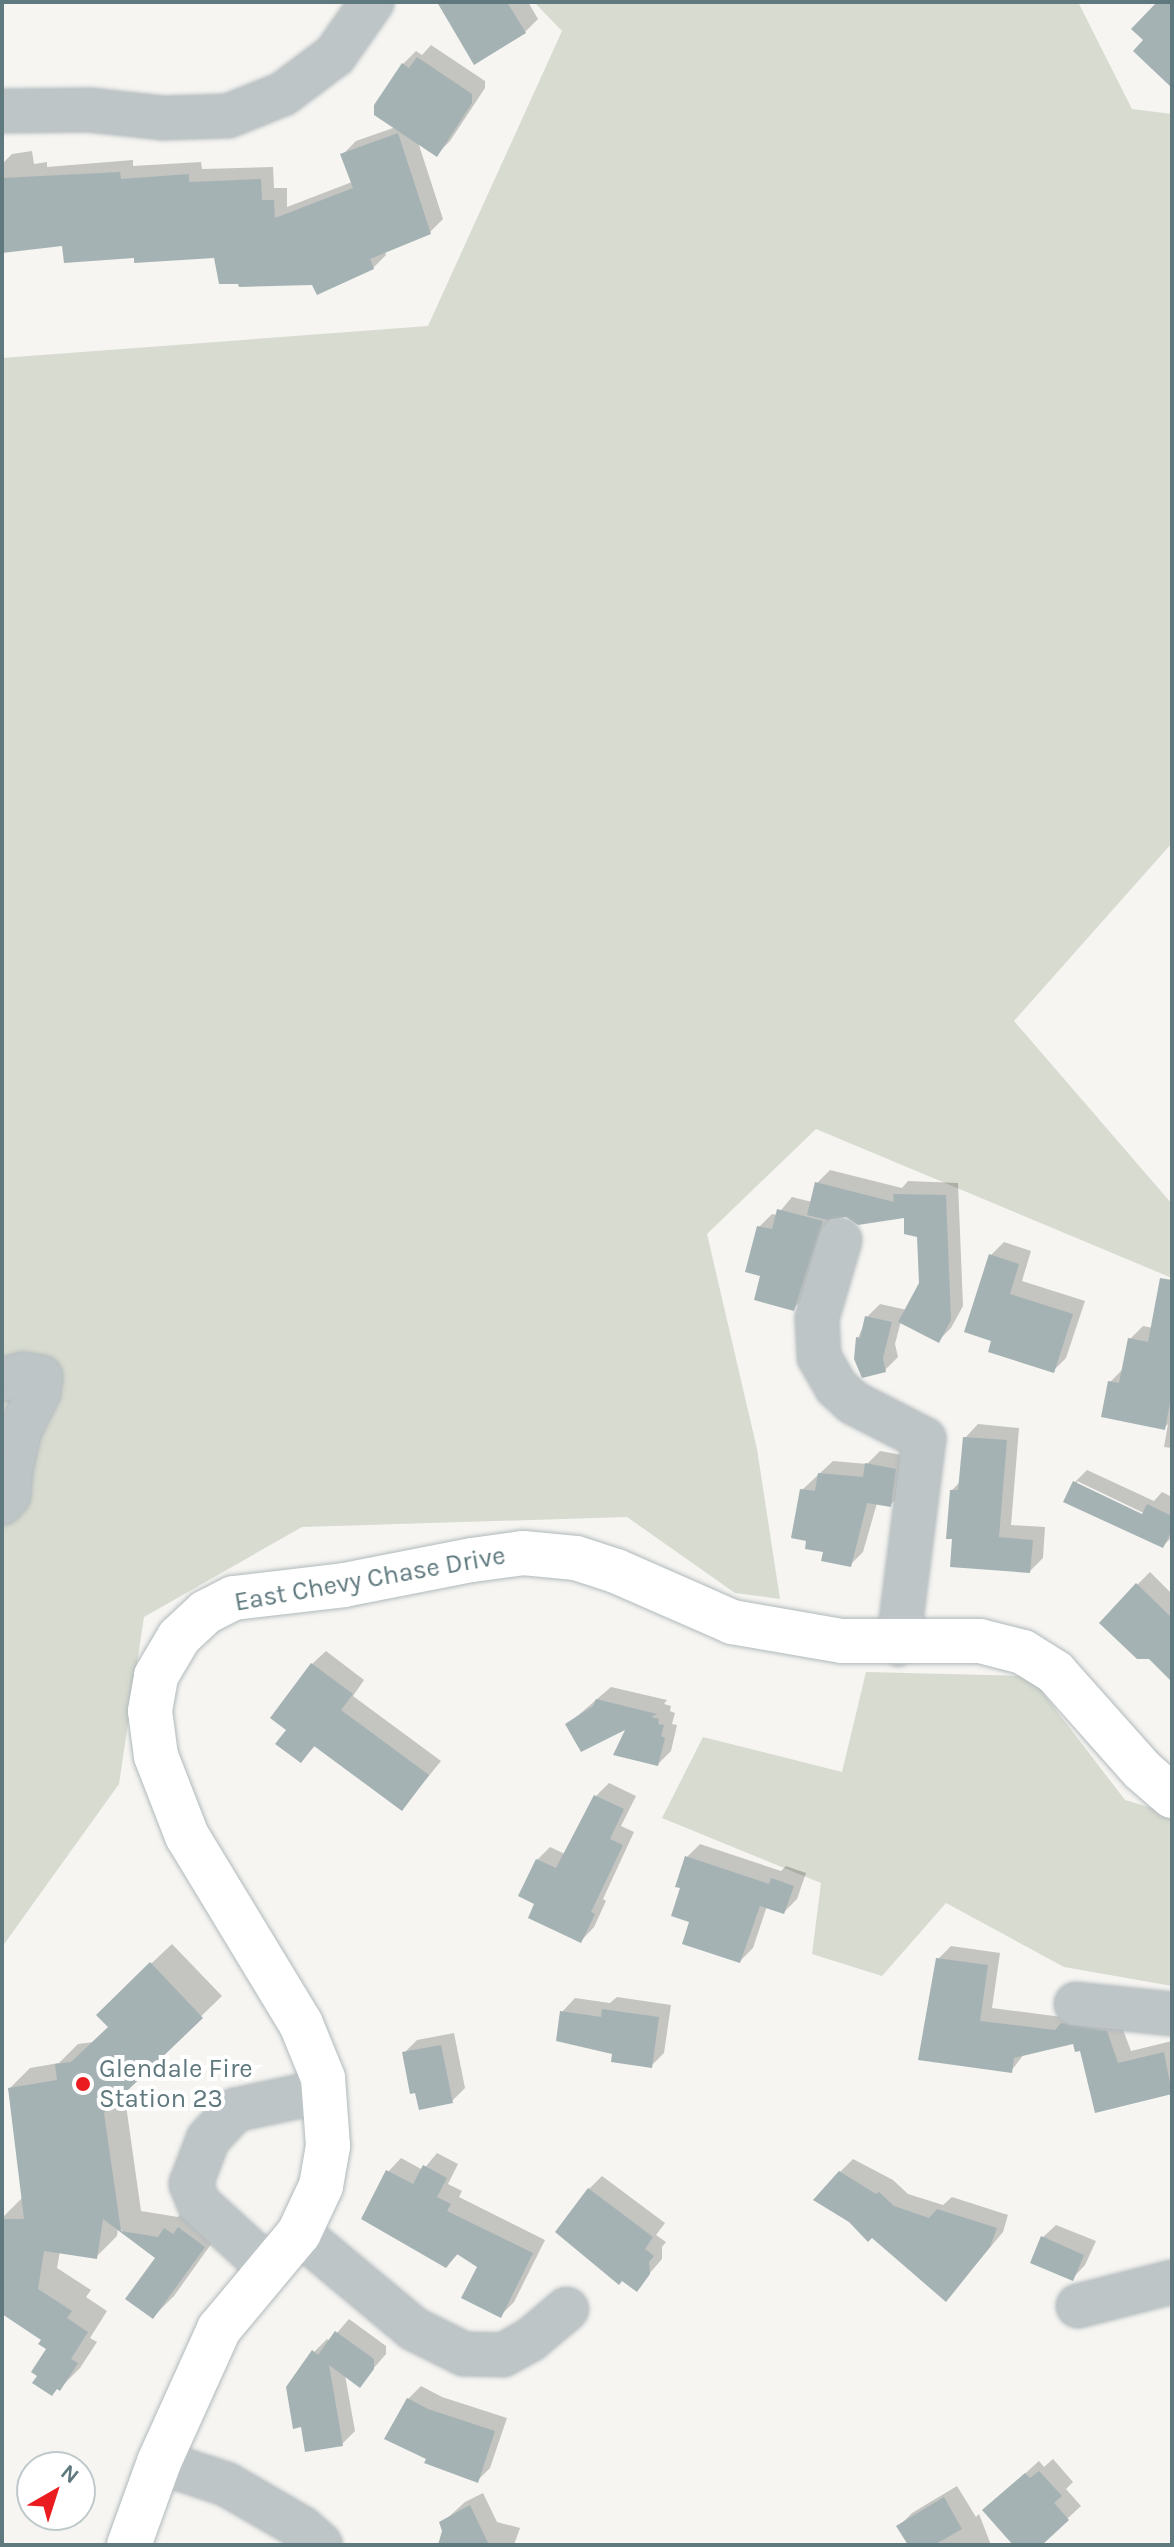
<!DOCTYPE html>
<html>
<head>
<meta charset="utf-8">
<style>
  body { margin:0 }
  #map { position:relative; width:1174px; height:2547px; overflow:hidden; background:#f6f5f2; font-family:Karla,sans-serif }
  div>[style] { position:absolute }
  .green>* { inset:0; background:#d7dbd0 }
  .shadow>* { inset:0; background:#0003 }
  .building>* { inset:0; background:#a5b2b4 }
  .roads { filter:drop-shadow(0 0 2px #b1b9bb) drop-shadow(0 0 2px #b1b9bb) }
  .minor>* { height:42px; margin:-21px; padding:0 21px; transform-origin:21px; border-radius:21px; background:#bec5c7 }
  .major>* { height:44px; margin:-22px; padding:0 22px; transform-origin:22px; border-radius:22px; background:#fff }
  .dots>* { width:22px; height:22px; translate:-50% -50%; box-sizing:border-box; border:4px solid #fff; border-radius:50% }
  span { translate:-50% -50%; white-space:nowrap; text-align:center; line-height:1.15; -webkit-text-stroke:8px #fff; paint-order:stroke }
  .street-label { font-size:26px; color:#5f797e }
  .poi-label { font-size:26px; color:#5f797e }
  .left { translate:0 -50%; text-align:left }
  .frame { position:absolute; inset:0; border:4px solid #5f797e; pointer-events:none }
  .north { position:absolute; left:16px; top:2451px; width:80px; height:80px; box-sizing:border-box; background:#fff; border:2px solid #bfc9cb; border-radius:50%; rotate:39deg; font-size:22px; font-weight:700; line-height:32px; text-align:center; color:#5f797e }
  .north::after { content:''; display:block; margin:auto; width:28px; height:36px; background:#eb1c20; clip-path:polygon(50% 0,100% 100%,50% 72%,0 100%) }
</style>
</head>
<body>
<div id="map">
  <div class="green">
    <div style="clip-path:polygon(534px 2px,1078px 2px,1132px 109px,1172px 114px,1172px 843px,1014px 1021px,1172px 1204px,1172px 1278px,816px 1129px,707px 1234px,757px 1449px,780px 1599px,735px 1593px,627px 1517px,302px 1527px,144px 1617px,119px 1784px,2px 1947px,2px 358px,428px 326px,562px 31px)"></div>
    <div style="clip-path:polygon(866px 1672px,1030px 1676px,1125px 1800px,1172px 1814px,1172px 1986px,1064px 1967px,946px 1903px,882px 1976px,812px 1954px,821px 1883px,662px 1818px,703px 1737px,842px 1772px)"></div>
  </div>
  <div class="shadow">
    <div style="clip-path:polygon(439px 2px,528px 2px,538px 19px,525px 32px)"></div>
    <div style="clip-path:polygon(431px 45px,485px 81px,485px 88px,450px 141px,437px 154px,418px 142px,443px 219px,430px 232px,385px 251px,386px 255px,373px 268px,314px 282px,216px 256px,136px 256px,64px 243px,2px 251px,2px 164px,12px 154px,32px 151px,34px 164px,47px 162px,47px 167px,133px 160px,133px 166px,201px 162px,202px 169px,273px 167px,274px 188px,287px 188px,287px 207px,352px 182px,343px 154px,356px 141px,396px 127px,376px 106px,403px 64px,416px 51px,422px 55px)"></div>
    <div style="clip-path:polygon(830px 1170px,902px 1188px,908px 1181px,958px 1183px,963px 1306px,951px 1328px,938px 1341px,901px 1321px,895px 1344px,898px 1357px,885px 1370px,858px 1338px,867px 1317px,880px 1304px,907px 1310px,921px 1283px,919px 1235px,906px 1216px,831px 1217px,807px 1295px,794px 1308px,762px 1275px,759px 1227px,772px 1214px,777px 1215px,792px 1197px,812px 1202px,817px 1183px)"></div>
    <div style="clip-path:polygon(1004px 1242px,1031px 1251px,1022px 1281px,1085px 1301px,1066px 1358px,1053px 1371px,994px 1340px,991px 1255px)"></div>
    <div style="clip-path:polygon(1172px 1291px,1172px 1448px,1164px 1447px,1168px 1424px,1164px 1428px,1110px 1382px,1124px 1368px,1130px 1339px,1143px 1326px,1153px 1328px)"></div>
    <div style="clip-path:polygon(978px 1424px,1019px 1428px,1011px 1525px,1045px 1527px,1043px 1558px,1030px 1571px,954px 1538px,951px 1491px,961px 1481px,965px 1438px)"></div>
    <div style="clip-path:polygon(880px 1451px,908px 1456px,904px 1492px,890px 1505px,877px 1503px,863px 1552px,850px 1565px,825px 1550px,802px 1490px,833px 1461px,867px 1464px)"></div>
    <div style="clip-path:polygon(evenodd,1087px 1470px,1154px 1501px,1162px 1492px,1172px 1497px,1172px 1537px,1163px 1546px,1066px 1501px,1074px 1483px,1087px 1470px,1077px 1481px,1152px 1517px,1151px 1520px,1077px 1486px,1077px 1481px)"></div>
    <div style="clip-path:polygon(1150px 1572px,1172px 1594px,1172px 1671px,1137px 1585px)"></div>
    <div style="clip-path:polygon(326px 1651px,364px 1680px,353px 1696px,441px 1761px,402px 1809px,316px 1745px,301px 1761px,289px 1729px,312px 1664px)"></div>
    <div style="clip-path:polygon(611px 1687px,667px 1700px,664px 1704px,671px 1706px,670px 1711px,675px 1713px,672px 1724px,677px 1725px,671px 1751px,658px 1764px,630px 1725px,568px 1724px)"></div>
    <div style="clip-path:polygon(609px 1783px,636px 1796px,621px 1826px,634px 1832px,603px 1899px,606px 1901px,594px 1927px,581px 1941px,537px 1903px,537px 1860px,550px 1847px,565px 1854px,596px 1796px)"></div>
    <div style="clip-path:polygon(700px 1844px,781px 1871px,786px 1866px,806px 1873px,797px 1899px,784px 1912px,767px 1906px,753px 1948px,740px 1961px,692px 1921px,683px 1887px,687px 1857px)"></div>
    <div style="clip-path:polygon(172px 1944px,222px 1996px,124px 2091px,141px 2211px,178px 2217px,186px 2209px,224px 2226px,174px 2296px,153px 2317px,158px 2257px,118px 2228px,117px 2236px,96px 2257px,60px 2251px,57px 2268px,91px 2290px,86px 2297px,107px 2311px,90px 2338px,97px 2342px,80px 2368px,60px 2388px,44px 2339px,2px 2313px,2px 2218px,22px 2198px,10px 2088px,30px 2068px,59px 2063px,78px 2044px,94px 2042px,110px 2027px,119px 1994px)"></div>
    <div style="clip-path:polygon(951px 1946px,1000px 1953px,992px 2008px,1069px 2018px,1119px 2019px,1131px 2051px,1172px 2041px,1172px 2092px,1097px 2110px,1081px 2048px,1075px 2041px,1025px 2053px,1011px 2071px,938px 1959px)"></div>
    <div style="clip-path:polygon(617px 1997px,671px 2005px,664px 2053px,651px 2066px,614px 2052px,562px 2012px,575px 1998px,610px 2003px)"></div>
    <div style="clip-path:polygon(454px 2033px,465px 2088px,452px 2101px,404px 2053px,417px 2040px)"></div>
    <div style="clip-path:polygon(437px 2153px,458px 2164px,448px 2184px,462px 2191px,459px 2197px,545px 2240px,514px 2302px,501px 2315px,480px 2266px,459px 2253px,446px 2266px,388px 2172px,401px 2158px,423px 2170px)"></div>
    <div style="clip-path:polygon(853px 2159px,893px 2180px,908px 2194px,943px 2205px,952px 2197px,1008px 2215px,1003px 2232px,946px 2300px,840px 2172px)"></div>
    <div style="clip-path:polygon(602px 2176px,665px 2223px,656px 2235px,666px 2242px,662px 2247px,662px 2259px,636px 2289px,589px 2189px)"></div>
    <div style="clip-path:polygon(1056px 2225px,1096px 2241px,1085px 2265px,1072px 2279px,1042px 2238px)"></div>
    <div style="clip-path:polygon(349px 2319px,386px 2346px,386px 2354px,359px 2385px,345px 2375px,355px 2431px,342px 2444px,314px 2352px,327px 2339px,330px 2341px)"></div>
    <div style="clip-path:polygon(421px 2386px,442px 2397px,507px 2418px,490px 2468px,477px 2481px,428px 2458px,408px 2399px)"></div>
    <div style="clip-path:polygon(1053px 2459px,1073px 2482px,1066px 2489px,1081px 2506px,1039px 2545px,1015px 2545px,998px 2498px,1039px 2461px,1044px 2467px)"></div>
    <div style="clip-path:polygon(957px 2486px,976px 2517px,979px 2514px,991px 2545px,910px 2545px,899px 2526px,912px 2513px)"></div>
    <div style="clip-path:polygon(483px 2493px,497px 2522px,520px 2528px,514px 2545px,441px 2545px,445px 2531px,442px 2523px,465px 2502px)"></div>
  </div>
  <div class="building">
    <div style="clip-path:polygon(437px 2px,507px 2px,526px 33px,474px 65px)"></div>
    <div style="clip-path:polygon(1157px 2px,1172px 2px,1172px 88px,1133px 51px,1143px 40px,1131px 29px)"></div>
    <div style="clip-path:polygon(417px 57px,472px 94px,472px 103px,437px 157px,374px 115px,374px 105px,402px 63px,409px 68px)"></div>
    <div style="clip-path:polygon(398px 133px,431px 234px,370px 259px,374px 269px,317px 295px,312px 285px,239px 287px,238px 284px,219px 284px,214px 258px,134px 263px,134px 258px,64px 263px,62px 246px,2px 253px,2px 178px,120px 172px,121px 179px,189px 174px,189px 182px,261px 179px,262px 200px,274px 200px,275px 218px,353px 188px,340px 154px)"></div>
    <div style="clip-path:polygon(815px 1182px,894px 1202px,893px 1194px,946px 1195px,951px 1320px,939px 1343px,898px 1322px,919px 1283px,917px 1237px,904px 1234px,904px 1218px,858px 1225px,846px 1217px,828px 1220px,807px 1215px)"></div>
    <div style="clip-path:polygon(777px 1209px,823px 1221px,794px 1311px,754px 1300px,760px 1276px,745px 1272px,757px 1226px,772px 1229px)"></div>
    <div style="clip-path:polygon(989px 1254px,1019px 1264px,1010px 1294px,1073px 1314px,1054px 1373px,988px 1352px,991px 1341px,964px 1332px)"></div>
    <div style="clip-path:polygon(1160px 1278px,1172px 1280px,1172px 1391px,1165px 1430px,1101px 1417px,1108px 1381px,1119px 1383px,1128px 1338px,1148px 1342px)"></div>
    <div style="clip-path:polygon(865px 1316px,892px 1322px,883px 1358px,886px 1372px,862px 1378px,854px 1359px,856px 1337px,860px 1338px)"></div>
    <div style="clip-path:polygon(963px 1437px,1007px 1440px,999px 1537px,1033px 1540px,1030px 1573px,950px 1567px,952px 1539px,946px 1539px,950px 1490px,958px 1490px)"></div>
    <div style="clip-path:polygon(865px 1463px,896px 1469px,891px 1507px,867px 1503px,851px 1567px,821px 1561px,823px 1552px,805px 1549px,806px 1541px,791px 1538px,800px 1489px,815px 1491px,818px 1473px,863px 1477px)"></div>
    <div style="clip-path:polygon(1073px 1481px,1142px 1514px,1147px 1504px,1172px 1516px,1172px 1530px,1163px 1548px,1063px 1502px)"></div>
    <div style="clip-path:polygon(1136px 1583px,1172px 1618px,1172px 1682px,1149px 1659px,1137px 1659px,1099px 1623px)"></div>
    <div style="clip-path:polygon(311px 1663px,353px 1694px,341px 1710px,429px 1775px,402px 1811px,314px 1746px,301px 1763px,275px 1744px,286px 1730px,270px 1718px)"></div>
    <div style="clip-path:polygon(596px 1699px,657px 1714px,651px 1717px,659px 1719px,658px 1724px,664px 1725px,661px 1736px,665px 1738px,658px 1766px,613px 1755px,625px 1730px,581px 1752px,565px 1724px,593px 1706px)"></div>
    <div style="clip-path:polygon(594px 1795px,624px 1809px,610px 1839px,623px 1845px,591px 1912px,595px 1914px,581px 1943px,528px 1918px,534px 1904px,518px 1896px,536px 1859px,556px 1868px)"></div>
    <div style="clip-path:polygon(685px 1856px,769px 1884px,771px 1878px,794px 1886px,784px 1914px,760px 1906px,740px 1963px,682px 1944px,689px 1922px,671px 1916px,680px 1888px,675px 1887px)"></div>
    <div style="clip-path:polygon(936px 1958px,988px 1965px,980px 2021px,1055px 2030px,1061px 2023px,1107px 2031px,1118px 2063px,1164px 2052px,1172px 2094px,1095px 2113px,1080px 2051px,1075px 2052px,1073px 2044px,1014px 2058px,1012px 2073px,918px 2060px)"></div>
    <div style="clip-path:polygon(150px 1962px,203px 2018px,104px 2113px,121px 2231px,158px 2237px,164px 2228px,173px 2234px,178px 2227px,205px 2247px,153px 2319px,125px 2299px,155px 2258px,103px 2219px,97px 2259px,44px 2251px,38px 2289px,72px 2311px,67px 2318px,88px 2332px,71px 2359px,78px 2363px,60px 2391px,57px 2389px,52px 2396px,32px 2383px,37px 2376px,31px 2372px,46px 2349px,38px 2344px,41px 2340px,2px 2314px,2px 2219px,24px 2219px,8px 2088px,57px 2080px,55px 2064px,71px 2062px,108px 2027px,96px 2015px)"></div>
    <div style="clip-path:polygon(602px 2009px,659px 2017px,652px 2068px,611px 2062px,612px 2054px,556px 2041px,560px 2011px,601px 2017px)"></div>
    <div style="clip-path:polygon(441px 2045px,453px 2103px,419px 2110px,415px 2093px,410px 2094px,402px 2052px)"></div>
    <div style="clip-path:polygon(423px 2165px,447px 2178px,437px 2197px,451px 2204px,447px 2211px,533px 2253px,501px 2318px,461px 2298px,477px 2267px,457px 2254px,446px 2268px,361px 2219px,386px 2170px,413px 2184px)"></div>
    <div style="clip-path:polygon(839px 2171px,876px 2194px,879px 2192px,894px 2206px,929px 2218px,937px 2209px,997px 2228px,990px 2247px,946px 2302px,872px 2238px,868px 2242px,849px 2222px,813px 2200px)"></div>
    <div style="clip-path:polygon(588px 2188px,653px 2237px,645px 2249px,654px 2256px,649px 2262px,650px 2274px,637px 2292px,622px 2281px,619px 2285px,555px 2232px)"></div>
    <div style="clip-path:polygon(1041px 2236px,1084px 2255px,1073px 2281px,1030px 2263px)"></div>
    <div style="clip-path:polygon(335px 2331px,374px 2359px,374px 2369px,360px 2388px,329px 2365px,343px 2446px,305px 2452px,301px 2427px,293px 2429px,286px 2387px,312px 2350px,318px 2355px)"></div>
    <div style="clip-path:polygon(407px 2398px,428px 2409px,495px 2431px,478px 2483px,424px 2463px,426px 2459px,384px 2439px)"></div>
    <div style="clip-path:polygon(1039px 2471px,1062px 2496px,1054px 2503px,1069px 2520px,1042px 2545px,1013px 2545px,982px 2510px,1025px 2473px,1030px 2478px)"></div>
    <div style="clip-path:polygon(944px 2497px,962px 2529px,934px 2545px,908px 2545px,896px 2526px)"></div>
    <div style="clip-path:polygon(470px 2505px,489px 2545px,438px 2545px,442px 2531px,439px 2522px)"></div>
  </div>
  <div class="roads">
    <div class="minor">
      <div style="left:2px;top:111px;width:87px;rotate:-0.7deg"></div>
      <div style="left:89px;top:110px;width:74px;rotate:6.2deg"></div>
      <div style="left:163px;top:118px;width:65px;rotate:-1.8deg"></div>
      <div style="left:228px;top:116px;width:59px;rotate:-21.8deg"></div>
      <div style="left:283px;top:94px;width:65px;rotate:-36.9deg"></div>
      <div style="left:335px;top:55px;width:65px;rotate:-55.1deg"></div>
      <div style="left:840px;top:1240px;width:81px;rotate:106.4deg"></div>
      <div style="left:817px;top:1318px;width:39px;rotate:87deg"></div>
      <div style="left:819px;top:1357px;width:34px;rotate:60deg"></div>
      <div style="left:836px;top:1387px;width:24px;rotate:42deg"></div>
      <div style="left:854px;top:1403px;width:79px;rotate:27.2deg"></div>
      <div style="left:924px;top:1439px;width:207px;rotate:97.2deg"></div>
      <div style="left:2px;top:1380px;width:22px;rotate:-16deg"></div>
      <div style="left:23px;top:1374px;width:18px;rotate:9deg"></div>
      <div style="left:41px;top:1377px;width:15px;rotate:98deg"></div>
      <div style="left:39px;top:1392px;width:42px;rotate:116.6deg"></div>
      <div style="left:20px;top:1430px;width:41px;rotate:102.7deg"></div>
      <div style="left:11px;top:1470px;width:25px;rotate:95deg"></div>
      <div style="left:9px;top:1495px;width:11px;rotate:131deg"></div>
      <div style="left:1076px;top:2004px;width:97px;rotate:5.9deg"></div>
      <div style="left:299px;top:2233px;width:150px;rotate:39.9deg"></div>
      <div style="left:414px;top:2329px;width:56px;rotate:26.6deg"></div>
      <div style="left:464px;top:2354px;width:39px;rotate:1deg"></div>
      <div style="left:503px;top:2355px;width:31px;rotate:-29deg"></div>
      <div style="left:530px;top:2340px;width:48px;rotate:-40deg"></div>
      <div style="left:270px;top:2269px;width:96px;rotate:-137.5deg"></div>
      <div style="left:199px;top:2204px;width:22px;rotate:-112deg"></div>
      <div style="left:191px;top:2184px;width:48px;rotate:-69.3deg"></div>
      <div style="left:208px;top:2139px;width:40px;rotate:-47deg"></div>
      <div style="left:235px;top:2110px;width:91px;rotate:-12.1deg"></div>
      <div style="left:1078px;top:2306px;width:97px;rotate:-14.3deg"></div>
      <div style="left:159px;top:2462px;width:71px;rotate:18.2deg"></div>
      <div style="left:226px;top:2484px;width:88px;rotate:30.1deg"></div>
      <div style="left:302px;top:2528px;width:25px;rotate:42deg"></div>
    </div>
    <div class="major">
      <div style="left:129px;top:2545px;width:88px;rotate:-70.1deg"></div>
      <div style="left:159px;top:2462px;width:146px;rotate:-65.7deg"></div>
      <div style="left:219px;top:2329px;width:125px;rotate:-50.2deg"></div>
      <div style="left:299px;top:2233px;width:52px;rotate:-64.9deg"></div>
      <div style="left:321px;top:2186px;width:41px;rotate:-80.1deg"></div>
      <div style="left:328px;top:2146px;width:68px;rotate:-94.2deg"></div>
      <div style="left:323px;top:2078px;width:58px;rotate:-112.2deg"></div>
      <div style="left:301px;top:2024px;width:220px;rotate:-121.2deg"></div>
      <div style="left:187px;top:1836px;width:86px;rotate:-111.2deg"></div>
      <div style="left:156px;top:1756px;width:45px;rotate:-97.6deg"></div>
      <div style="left:150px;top:1711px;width:36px;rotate:-80deg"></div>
      <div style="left:156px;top:1676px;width:45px;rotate:-59.5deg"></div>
      <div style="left:179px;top:1637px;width:37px;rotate:-43deg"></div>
      <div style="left:206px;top:1612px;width:31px;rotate:-27deg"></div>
      <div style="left:234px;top:1598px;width:111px;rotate:-6.7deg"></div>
      <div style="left:344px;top:1585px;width:130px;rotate:-11.1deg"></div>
      <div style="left:472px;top:1560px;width:51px;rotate:-7.8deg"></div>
      <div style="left:523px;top:1553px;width:53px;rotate:5.4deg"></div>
      <div style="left:576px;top:1558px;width:42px;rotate:18deg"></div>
      <div style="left:616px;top:1571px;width:127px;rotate:23.7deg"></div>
      <div style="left:732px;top:1622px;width:112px;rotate:9.8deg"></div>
      <div style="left:842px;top:1641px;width:138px"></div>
      <div style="left:980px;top:1641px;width:44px;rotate:14.3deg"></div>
      <div style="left:1023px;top:1652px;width:38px;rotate:32deg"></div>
      <div style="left:1055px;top:1672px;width:131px;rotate:48.4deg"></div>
      <div style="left:1142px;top:1770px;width:40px;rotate:41deg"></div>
    </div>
  </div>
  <div class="dots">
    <div style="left:83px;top:2084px;background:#eb1c20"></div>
  </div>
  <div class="street-label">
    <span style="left:370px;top:1579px;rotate:-10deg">East Chevy Chase Drive</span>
  </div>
  <div class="poi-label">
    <span class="left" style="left:99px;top:2084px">Glendale Fire<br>Station 23</span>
  </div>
  <div class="frame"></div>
  <div class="north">N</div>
</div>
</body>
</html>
